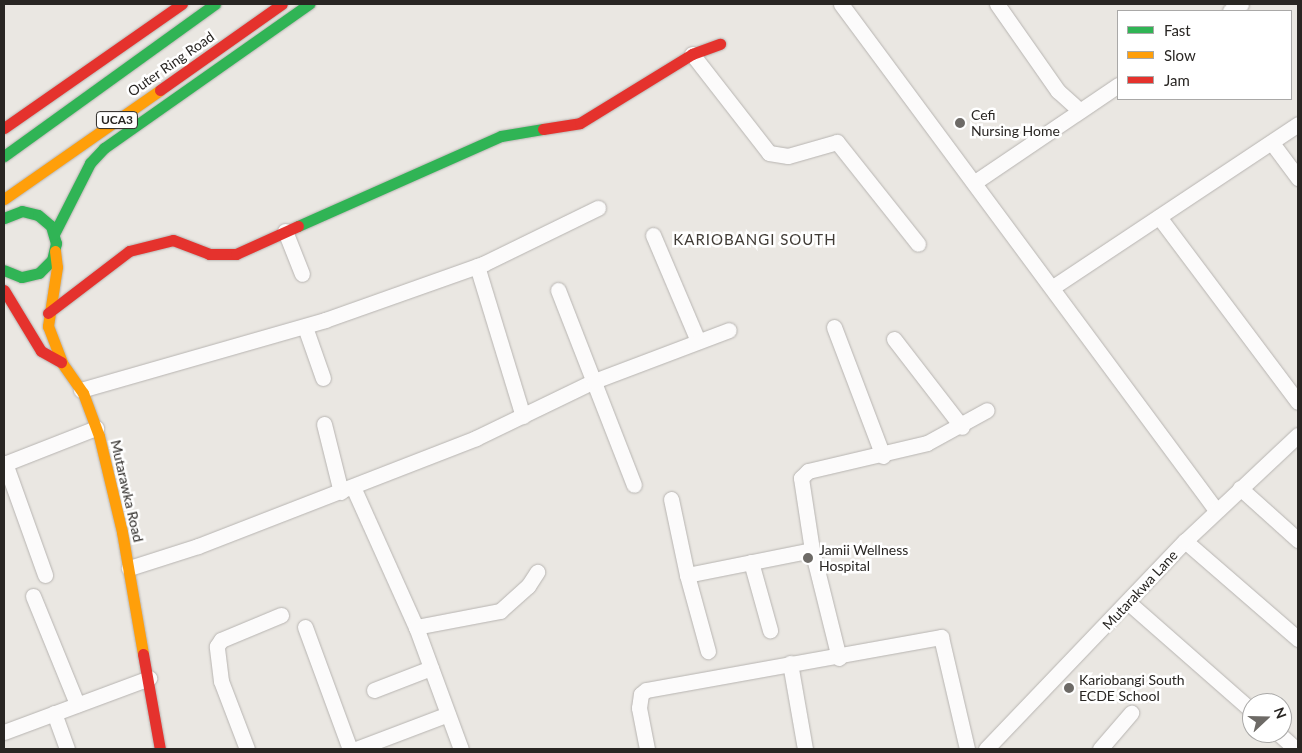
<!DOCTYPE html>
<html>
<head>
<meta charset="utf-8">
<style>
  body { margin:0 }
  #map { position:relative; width:1302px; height:753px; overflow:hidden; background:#eae7e2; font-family:Lato,sans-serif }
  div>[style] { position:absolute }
  .roads { filter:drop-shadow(0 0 1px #b7b4b1) drop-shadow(0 0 1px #b7b4b1) }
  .street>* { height:15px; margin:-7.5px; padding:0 7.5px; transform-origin:7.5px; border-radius:7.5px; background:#fcfbfb }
  .fast>* { height:11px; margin:-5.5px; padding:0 5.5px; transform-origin:5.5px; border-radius:5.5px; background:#30b455 }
  .slow>* { height:11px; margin:-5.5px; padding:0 5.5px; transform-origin:5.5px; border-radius:5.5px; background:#ff9f0a }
  .jam>* { height:11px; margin:-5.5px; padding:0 5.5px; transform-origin:5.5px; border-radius:5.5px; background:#e5322d }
  .dots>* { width:14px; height:14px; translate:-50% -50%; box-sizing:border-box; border:2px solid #fff; border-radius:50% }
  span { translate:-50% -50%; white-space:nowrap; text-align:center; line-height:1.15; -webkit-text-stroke:5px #fff; paint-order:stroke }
  .shield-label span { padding:1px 4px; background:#fff; border:1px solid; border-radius:4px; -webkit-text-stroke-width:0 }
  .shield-label { font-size:12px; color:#292623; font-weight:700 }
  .street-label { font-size:14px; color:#292623 }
  .poi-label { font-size:14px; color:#292623 }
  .left { translate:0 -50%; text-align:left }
  .neighbourhood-label { font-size:15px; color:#403b35; letter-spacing:1px }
  .frame { position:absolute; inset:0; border:5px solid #292623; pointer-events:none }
  .legend { position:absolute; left:1117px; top:10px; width:175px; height:90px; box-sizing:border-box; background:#fff; border:1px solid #a9a8a7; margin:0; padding:6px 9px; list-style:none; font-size:15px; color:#292623 }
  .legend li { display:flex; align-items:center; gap:10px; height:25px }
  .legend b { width:25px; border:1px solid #a9a8a7 }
  .north { position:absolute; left:1242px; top:693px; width:50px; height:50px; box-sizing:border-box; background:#fff; border:1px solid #a9a8a7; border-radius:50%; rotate:69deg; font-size:14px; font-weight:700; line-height:20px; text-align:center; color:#292623 }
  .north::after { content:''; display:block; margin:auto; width:18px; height:22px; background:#6d6a66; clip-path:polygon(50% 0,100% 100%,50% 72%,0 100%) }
</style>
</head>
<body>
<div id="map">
  <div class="roads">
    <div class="street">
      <div style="left:841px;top:4px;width:630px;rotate:53.46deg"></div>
      <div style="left:997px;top:4px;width:106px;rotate:55deg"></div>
      <div style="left:1058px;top:91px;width:28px;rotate:42deg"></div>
      <div style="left:1230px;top:11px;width:13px;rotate:-32deg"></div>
      <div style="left:692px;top:54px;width:125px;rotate:52.1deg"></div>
      <div style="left:769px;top:153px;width:19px;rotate:9deg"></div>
      <div style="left:788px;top:156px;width:51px;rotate:-15.9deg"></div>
      <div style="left:837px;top:142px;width:130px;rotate:51.5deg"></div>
      <div style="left:1272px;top:143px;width:44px;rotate:53.4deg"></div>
      <div style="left:975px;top:182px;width:173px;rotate:-34.1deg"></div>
      <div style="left:1159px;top:217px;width:231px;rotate:53.1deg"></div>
      <div style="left:285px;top:231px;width:46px;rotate:68.4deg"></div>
      <div style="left:653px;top:235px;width:115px;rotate:67deg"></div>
      <div style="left:477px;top:266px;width:157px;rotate:73deg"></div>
      <div style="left:1053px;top:287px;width:294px;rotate:-33.6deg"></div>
      <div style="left:558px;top:290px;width:209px;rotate:68.7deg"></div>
      <div style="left:305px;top:327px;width:54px;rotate:70.6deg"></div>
      <div style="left:834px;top:327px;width:138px;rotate:69.2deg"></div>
      <div style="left:894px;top:339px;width:111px;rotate:52.3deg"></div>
      <div style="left:81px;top:390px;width:254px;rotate:-16deg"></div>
      <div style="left:325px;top:320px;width:168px;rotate:-19.5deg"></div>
      <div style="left:483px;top:264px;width:128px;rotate:-26deg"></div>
      <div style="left:324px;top:424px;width:70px;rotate:76deg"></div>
      <div style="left:5px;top:463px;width:119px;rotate:70.3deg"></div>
      <div style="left:4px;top:464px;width:99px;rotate:-21.4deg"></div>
      <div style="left:353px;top:487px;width:154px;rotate:65.8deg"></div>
      <div style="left:416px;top:627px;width:130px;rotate:69.8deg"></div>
      <div style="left:1240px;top:488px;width:78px;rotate:41.9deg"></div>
      <div style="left:671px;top:499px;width:78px;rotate:78.1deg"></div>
      <div style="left:687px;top:575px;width:127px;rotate:-11.3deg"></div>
      <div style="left:1185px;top:541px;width:150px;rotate:40.9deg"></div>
      <div style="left:751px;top:562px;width:71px;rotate:74.4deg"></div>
      <div style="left:129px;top:568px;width:72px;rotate:-17.7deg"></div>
      <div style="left:198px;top:546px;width:298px;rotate:-21.2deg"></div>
      <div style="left:476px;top:438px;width:131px;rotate:-25.8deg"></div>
      <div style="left:594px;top:381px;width:144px;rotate:-20.7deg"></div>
      <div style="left:687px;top:575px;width:79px;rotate:74.6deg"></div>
      <div style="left:33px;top:596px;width:117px;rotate:67.8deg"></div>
      <div style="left:1129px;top:603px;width:164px;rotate:41.3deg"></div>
      <div style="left:305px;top:627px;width:130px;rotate:69.8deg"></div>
      <div style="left:416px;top:627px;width:86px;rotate:-10.8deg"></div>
      <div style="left:500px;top:611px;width:38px;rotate:-42deg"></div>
      <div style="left:528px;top:586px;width:17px;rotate:-57deg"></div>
      <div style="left:839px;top:658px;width:111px;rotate:-104deg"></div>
      <div style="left:812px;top:550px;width:73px;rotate:-98.7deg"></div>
      <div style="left:801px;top:478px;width:10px;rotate:-45deg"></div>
      <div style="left:808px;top:471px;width:122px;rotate:-13.2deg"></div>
      <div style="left:927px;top:443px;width:68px;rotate:-28.8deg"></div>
      <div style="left:790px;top:663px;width:87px;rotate:80.1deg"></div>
      <div style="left:374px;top:690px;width:61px;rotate:-21.1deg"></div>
      <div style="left:54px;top:713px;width:38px;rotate:70deg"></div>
      <div style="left:4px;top:732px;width:155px;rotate:-20.4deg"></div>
      <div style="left:1278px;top:733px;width:24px;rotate:42deg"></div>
      <div style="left:247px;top:749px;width:73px;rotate:-110.9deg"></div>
      <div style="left:221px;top:681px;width:35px;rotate:-97deg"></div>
      <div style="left:217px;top:646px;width:7px;rotate:-56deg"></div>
      <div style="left:221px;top:640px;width:65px;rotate:-22.6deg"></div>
      <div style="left:356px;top:749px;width:98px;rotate:-20.8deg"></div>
      <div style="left:647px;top:749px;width:42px;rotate:-101deg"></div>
      <div style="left:639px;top:708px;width:14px;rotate:-82deg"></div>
      <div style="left:641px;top:694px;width:6px;rotate:-39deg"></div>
      <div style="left:646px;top:690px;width:300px;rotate:-10.2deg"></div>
      <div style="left:941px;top:637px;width:115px;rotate:76.9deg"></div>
      <div style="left:986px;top:749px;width:288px;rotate:-46.3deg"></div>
      <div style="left:1185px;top:541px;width:155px;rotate:-43.2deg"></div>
      <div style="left:1100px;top:749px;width:48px;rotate:-49.3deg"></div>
    </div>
    <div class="fast">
      <div style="left:4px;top:156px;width:260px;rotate:-35.8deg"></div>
      <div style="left:4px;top:218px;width:19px;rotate:-21deg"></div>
      <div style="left:22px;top:211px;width:16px;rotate:14deg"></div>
      <div style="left:38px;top:215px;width:17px;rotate:40deg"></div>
      <div style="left:51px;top:226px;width:18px;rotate:74deg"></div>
      <div style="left:56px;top:243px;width:17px;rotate:103deg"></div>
      <div style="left:52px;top:260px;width:18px;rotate:135deg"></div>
      <div style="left:39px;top:273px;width:18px;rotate:167deg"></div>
      <div style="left:21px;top:277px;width:18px;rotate:-158deg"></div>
      <div style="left:298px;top:226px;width:222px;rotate:-23.9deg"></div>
      <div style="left:501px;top:136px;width:43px;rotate:-9.5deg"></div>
      <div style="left:54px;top:234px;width:80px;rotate:-63.1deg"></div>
      <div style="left:90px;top:163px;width:21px;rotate:-47deg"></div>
      <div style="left:104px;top:148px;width:251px;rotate:-35.1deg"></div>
    </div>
    <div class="slow">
      <div style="left:4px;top:199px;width:190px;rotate:-34.9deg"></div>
      <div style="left:55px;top:251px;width:16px;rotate:83deg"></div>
      <div style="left:57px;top:267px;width:60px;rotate:98.7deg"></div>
      <div style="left:48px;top:326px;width:40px;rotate:69deg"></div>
      <div style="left:62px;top:363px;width:37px;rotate:55deg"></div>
      <div style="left:83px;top:393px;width:46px;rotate:69.6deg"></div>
      <div style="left:99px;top:436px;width:99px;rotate:76.5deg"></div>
      <div style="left:122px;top:532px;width:124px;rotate:80.2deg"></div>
    </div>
    <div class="jam">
      <div style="left:160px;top:90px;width:149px;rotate:-35.2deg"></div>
      <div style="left:4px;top:128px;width:217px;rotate:-34.9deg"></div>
      <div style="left:543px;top:129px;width:37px;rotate:-9deg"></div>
      <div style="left:580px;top:123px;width:132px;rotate:-31.6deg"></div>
      <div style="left:692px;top:54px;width:30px;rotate:-20deg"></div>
      <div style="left:4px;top:290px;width:71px;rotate:58.8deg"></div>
      <div style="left:41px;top:351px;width:23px;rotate:29deg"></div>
      <div style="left:48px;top:313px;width:102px;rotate:-37.4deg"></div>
      <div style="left:129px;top:251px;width:45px;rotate:-14deg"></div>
      <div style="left:173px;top:240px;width:39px;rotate:21deg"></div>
      <div style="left:209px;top:254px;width:27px"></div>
      <div style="left:236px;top:254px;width:68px;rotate:-24.3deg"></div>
      <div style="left:143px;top:654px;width:97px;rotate:79.9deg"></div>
    </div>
  </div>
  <div class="dots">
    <div style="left:960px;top:123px;background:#6d6a66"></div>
    <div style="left:808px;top:558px;background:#6d6a66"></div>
    <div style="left:1069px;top:688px;background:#6d6a66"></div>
  </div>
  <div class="shield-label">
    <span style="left:117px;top:120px">UCA3</span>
  </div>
  <div class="street-label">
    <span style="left:171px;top:64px;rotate:-35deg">Outer Ring Road</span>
    <span style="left:127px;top:491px;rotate:77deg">Mutarawka Road</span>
    <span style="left:1140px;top:590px;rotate:-47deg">Mutarakwa Lane</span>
  </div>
  <div class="poi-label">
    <span class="left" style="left:971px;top:123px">Cefi<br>Nursing Home</span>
    <span class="left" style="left:819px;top:558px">Jamii Wellness<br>Hospital</span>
    <span class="left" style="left:1079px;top:688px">Kariobangi South<br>ECDE School</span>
  </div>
  <div class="neighbourhood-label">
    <span style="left:755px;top:240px">KARIOBANGI SOUTH</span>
  </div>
  <div class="frame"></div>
  <ul class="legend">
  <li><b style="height:6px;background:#30b455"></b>Fast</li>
  <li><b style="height:6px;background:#ff9f0a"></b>Slow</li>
  <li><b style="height:6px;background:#e5322d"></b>Jam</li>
  </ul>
  <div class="north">N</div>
</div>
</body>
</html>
